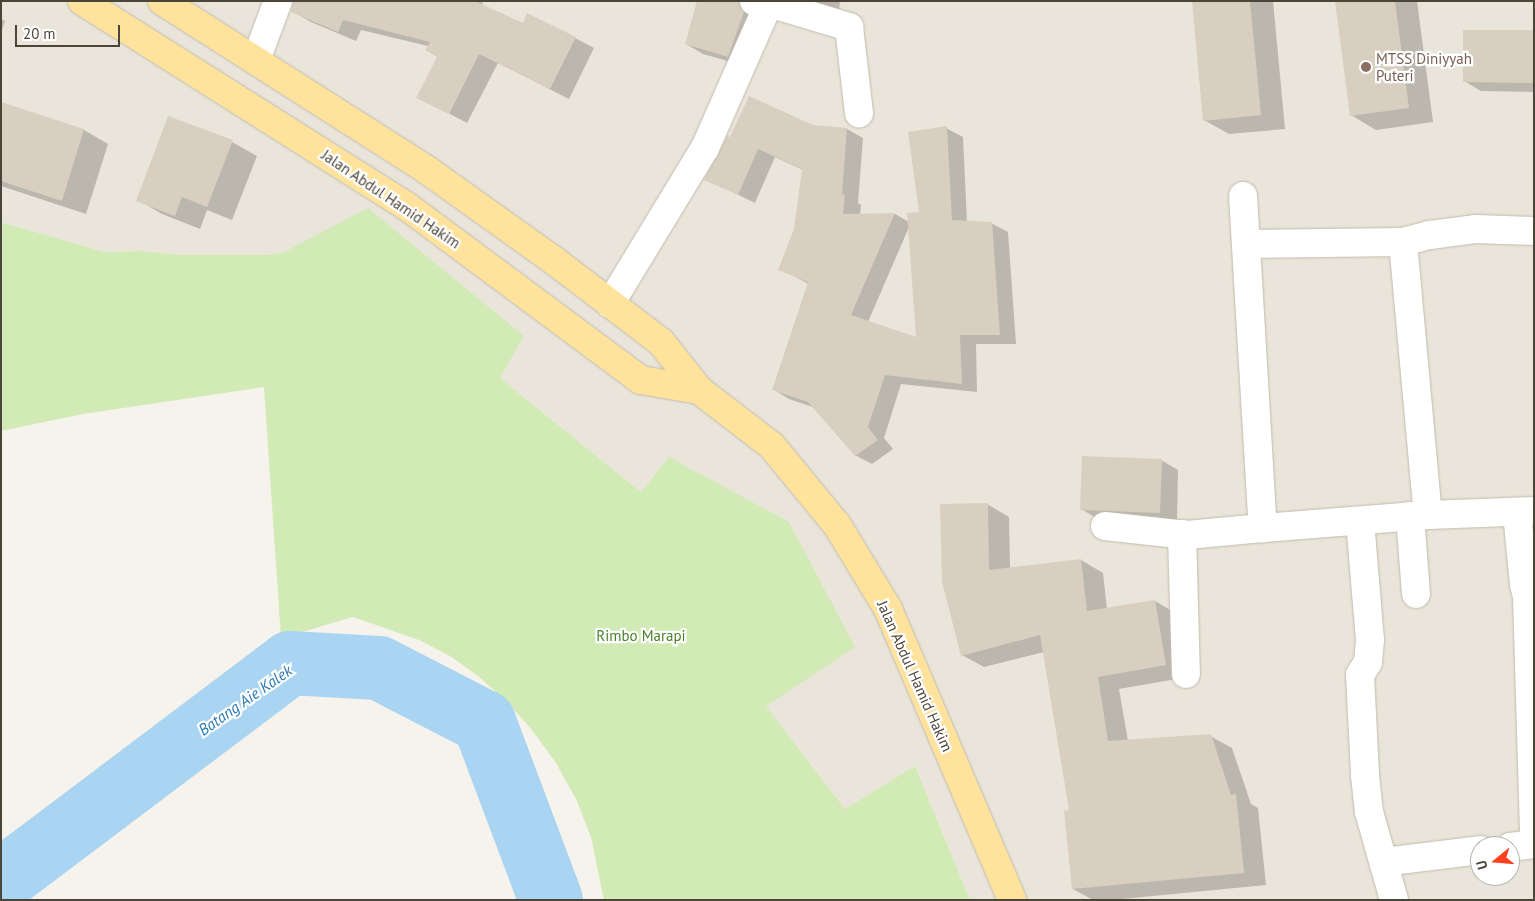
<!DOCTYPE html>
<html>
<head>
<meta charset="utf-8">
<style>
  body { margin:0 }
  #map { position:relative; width:1535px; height:901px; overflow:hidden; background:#f6f3ec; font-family:"PT Sans",sans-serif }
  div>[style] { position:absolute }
  .residential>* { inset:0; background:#eae5da }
  .green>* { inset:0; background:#d2eab5 }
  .shadow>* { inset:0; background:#0003 }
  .river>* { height:64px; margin:-32px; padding:0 32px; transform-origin:32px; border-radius:32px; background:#a9d4f2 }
  .building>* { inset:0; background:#d8cfc1 }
  .roads { filter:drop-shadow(0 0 1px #c2bbae) drop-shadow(0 0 1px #c2bbae) }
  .minor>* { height:28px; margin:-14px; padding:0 14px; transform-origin:14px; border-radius:14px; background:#fff }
  .major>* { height:28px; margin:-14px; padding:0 14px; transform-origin:14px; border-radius:14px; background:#ffe39c }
  .dots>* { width:14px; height:14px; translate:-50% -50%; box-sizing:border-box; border:2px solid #fff; border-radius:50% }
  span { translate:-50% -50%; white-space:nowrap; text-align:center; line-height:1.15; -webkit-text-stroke:4.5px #fff; paint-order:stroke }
  .education-label { font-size:15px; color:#785e54 }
  .left { translate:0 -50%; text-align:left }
  .street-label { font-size:15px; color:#4b4439 }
  .park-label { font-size:15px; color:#4a7f2a }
  .water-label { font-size:16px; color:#2e7ab2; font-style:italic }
  .frame { position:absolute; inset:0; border:2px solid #4b4439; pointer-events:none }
  .north { position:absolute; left:1470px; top:836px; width:50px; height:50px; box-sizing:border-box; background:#fff; border:1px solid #b7b4b0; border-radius:50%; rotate:253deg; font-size:14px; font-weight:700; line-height:20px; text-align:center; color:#4b4439 }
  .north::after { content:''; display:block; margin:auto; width:18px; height:22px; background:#fc3f1d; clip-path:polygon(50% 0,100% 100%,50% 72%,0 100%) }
  .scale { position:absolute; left:15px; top:25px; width:105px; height:22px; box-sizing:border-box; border:2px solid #4b4439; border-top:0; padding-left:6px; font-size:15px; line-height:18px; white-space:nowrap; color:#4b4439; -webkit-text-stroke:4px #fff; paint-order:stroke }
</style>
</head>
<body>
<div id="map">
  <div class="residential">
    <div style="clip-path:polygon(evenodd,1px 1px,1534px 1px,1534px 900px,970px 900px,915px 766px,845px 809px,766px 706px,669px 457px,641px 492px,500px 378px,524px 336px,297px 246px,284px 252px,267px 255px,181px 255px,142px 251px,104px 252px,1px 222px,1px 1px,1480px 846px,1510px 846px,1510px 876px,1480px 876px,1480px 846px)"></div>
  </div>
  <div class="green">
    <div style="clip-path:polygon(368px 208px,524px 336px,500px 378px,641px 492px,669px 457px,789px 522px,855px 647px,766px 706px,845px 809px,915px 766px,970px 900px,604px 900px,591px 837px,576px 799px,556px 763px,532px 730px,505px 700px,478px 676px,450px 656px,419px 640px,353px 617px,281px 638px,264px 387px,83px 414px,1px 431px,1px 222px,104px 252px,142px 251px,181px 255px,267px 255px,284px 252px)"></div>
  </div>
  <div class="shadow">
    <div style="clip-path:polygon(294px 1px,483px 1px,482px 6px,523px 25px,575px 38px,594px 48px,569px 99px,498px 63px,467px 123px,418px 97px,439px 56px,428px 46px,361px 30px,356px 41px,311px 22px,292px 11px)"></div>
    <div style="clip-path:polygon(699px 1px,742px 1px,755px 9px,745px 66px,703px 54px,686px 44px)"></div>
    <div style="clip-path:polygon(805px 1px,840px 1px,839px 11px)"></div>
    <div style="clip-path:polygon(1193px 1px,1273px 1px,1285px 129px,1229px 134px,1204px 120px)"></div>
    <div style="clip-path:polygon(1336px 1px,1417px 1px,1433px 122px,1376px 130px,1351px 115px)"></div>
    <div style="clip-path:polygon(1px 19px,5px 21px,1px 33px)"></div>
    <div style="clip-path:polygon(1534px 31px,1534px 92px,1481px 91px,1464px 81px)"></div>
    <div style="clip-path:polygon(1px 103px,84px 130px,108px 144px,86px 214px,1px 186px)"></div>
    <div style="clip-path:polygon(evenodd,813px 126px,847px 129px,863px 138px,858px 203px,861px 205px,860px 215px,895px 214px,909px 222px,920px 214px,946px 128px,963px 137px,967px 222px,991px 223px,1008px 232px,1016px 344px,976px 344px,977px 392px,901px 384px,884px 438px,893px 449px,872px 464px,855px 455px,813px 407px,789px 399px,773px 389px,809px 284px,780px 269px,796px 229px,803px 170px,775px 157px,755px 203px,706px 179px,728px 138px,813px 126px,909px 227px,917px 339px,868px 322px,909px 227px)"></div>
    <div style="clip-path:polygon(232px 142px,257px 156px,232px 220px,207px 210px,200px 229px,162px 214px,138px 200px)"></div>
    <div style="clip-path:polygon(1161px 460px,1178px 470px,1177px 522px,1098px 519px,1081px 509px)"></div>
    <div style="clip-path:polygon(987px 504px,1009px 517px,1010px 568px,1081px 560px,1103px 573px,1107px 609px,1155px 601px,1177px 614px,1188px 677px,1119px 689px,1128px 741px,1210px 736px,1232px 748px,1251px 804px,1258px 808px,1266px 885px,1112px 900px,1093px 900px,1073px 889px,1071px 812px,1044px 652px,984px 667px,962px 655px)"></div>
  </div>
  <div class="river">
    <div style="left:1px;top:881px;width:362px;rotate:-37deg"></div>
    <div style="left:290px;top:663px;width:89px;rotate:3.2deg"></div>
    <div style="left:379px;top:668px;width:118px;rotate:27.2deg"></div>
    <div style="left:484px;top:722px;width:190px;rotate:69.4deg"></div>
  </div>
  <div class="building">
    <div style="clip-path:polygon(293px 1px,475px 1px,523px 23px,527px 13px,576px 37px,550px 89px,479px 54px,449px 114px,416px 98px,437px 57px,425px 50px,430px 42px,343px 20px,338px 32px,291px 12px)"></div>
    <div style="clip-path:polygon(697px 1px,739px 1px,744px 12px,728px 57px,685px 44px)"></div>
    <div style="clip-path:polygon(1192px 1px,1250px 1px,1261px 115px,1203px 121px)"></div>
    <div style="clip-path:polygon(1335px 1px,1395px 1px,1409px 108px,1350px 116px)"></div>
    <div style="clip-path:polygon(1463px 30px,1534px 30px,1534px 83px,1463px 82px)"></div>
    <div style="clip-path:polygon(749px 96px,813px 125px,847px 128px,842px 194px,845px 195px,843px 214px,895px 213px,851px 315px,916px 337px,907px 213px,919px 212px,908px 132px,947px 126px,952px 220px,992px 222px,1000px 335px,960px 335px,962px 384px,885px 375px,868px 427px,878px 440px,855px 456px,808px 402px,772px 390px,808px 282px,778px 270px,794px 229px,802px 169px,758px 149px,738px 195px,704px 180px,727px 136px,730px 137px)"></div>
    <div style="clip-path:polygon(1px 102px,84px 129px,62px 201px,1px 181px)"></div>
    <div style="clip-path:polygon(168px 116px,233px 140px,207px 207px,182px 197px,175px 216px,136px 201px)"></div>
    <div style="clip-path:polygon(1082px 456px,1162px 459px,1160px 513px,1080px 510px)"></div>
    <div style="clip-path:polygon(988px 503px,989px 570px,1081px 559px,1087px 611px,1155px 600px,1166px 665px,1098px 677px,1108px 741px,1211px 734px,1231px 795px,1236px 794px,1244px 873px,1072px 889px,1064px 811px,1069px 810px,1040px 635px,961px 656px,942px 582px,940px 504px)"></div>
  </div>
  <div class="roads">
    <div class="minor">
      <div style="left:754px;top:1px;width:15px;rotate:8deg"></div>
      <div style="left:769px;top:3px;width:84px;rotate:16.7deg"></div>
      <div style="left:849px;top:27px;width:87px;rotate:83.4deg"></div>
      <div style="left:256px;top:60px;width:63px;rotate:-69.6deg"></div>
      <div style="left:1243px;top:196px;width:333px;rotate:86.6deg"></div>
      <div style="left:1263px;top:528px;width:166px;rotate:-4.5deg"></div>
      <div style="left:1428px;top:515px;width:106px;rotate:-2.2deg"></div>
      <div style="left:1403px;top:242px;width:274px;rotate:84.8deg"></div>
      <div style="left:1246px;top:244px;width:157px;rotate:-0.7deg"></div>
      <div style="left:1403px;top:242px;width:28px;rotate:-15deg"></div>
      <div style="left:1430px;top:235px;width:45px;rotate:-7.6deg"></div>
      <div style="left:1475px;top:229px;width:59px;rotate:1.9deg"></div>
      <div style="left:610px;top:304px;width:183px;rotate:-58.7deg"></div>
      <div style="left:705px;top:148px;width:158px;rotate:-66.2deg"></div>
      <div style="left:1517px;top:513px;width:72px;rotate:84.4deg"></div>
      <div style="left:1524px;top:585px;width:11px;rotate:75deg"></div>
      <div style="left:1527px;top:596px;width:238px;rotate:88.3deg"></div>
      <div style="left:1410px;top:516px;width:78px;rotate:85.6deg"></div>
      <div style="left:1360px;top:521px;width:119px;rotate:85.2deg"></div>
      <div style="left:1370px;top:640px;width:22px;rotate:95deg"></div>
      <div style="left:1368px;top:662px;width:15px;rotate:122deg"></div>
      <div style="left:1360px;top:675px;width:100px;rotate:87.1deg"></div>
      <div style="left:1365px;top:775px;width:37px;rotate:84deg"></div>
      <div style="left:1369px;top:812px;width:91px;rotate:74.1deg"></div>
      <div style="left:1105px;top:526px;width:82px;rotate:6.3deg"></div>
      <div style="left:1187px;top:535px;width:76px;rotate:-5.3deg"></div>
      <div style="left:1182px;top:534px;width:140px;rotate:88.4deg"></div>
      <div style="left:1510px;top:847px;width:24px;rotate:-7deg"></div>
      <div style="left:1384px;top:862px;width:97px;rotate:-7.1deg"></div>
    </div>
    <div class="major">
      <div style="left:82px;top:1px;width:382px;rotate:32.3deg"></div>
      <div style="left:405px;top:205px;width:294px;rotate:36.6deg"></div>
      <div style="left:641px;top:380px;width:59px;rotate:9.8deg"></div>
      <div style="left:162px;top:1px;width:314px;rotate:32.5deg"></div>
      <div style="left:427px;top:170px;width:153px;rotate:35.5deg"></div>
      <div style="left:552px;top:259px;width:137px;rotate:37.3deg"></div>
      <div style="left:661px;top:342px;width:61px;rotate:51.6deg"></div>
      <div style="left:699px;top:390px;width:92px;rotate:37.5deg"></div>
      <div style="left:772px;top:446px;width:102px;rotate:50.6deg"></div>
      <div style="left:837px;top:525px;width:98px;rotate:58.7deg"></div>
      <div style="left:888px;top:609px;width:316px;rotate:66.9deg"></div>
    </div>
  </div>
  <div class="dots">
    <div style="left:1366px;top:67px;background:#8d6e63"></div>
  </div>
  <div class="education-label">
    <span class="left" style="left:1376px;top:67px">MTSS Diniyyah<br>Puteri</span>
  </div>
  <div class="street-label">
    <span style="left:391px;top:199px;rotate:34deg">Jalan Abdul Hamid Hakim</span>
    <span style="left:915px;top:676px;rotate:66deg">Jalan Abdul Hamid Hakim</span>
  </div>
  <div class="park-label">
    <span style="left:641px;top:636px">Rimbo Marapi</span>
  </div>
  <div class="water-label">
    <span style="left:245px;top:700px;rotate:-35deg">Batang Aie Kalek</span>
  </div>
  <div class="frame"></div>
  <div class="north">U</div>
  <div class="scale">20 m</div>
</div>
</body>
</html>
